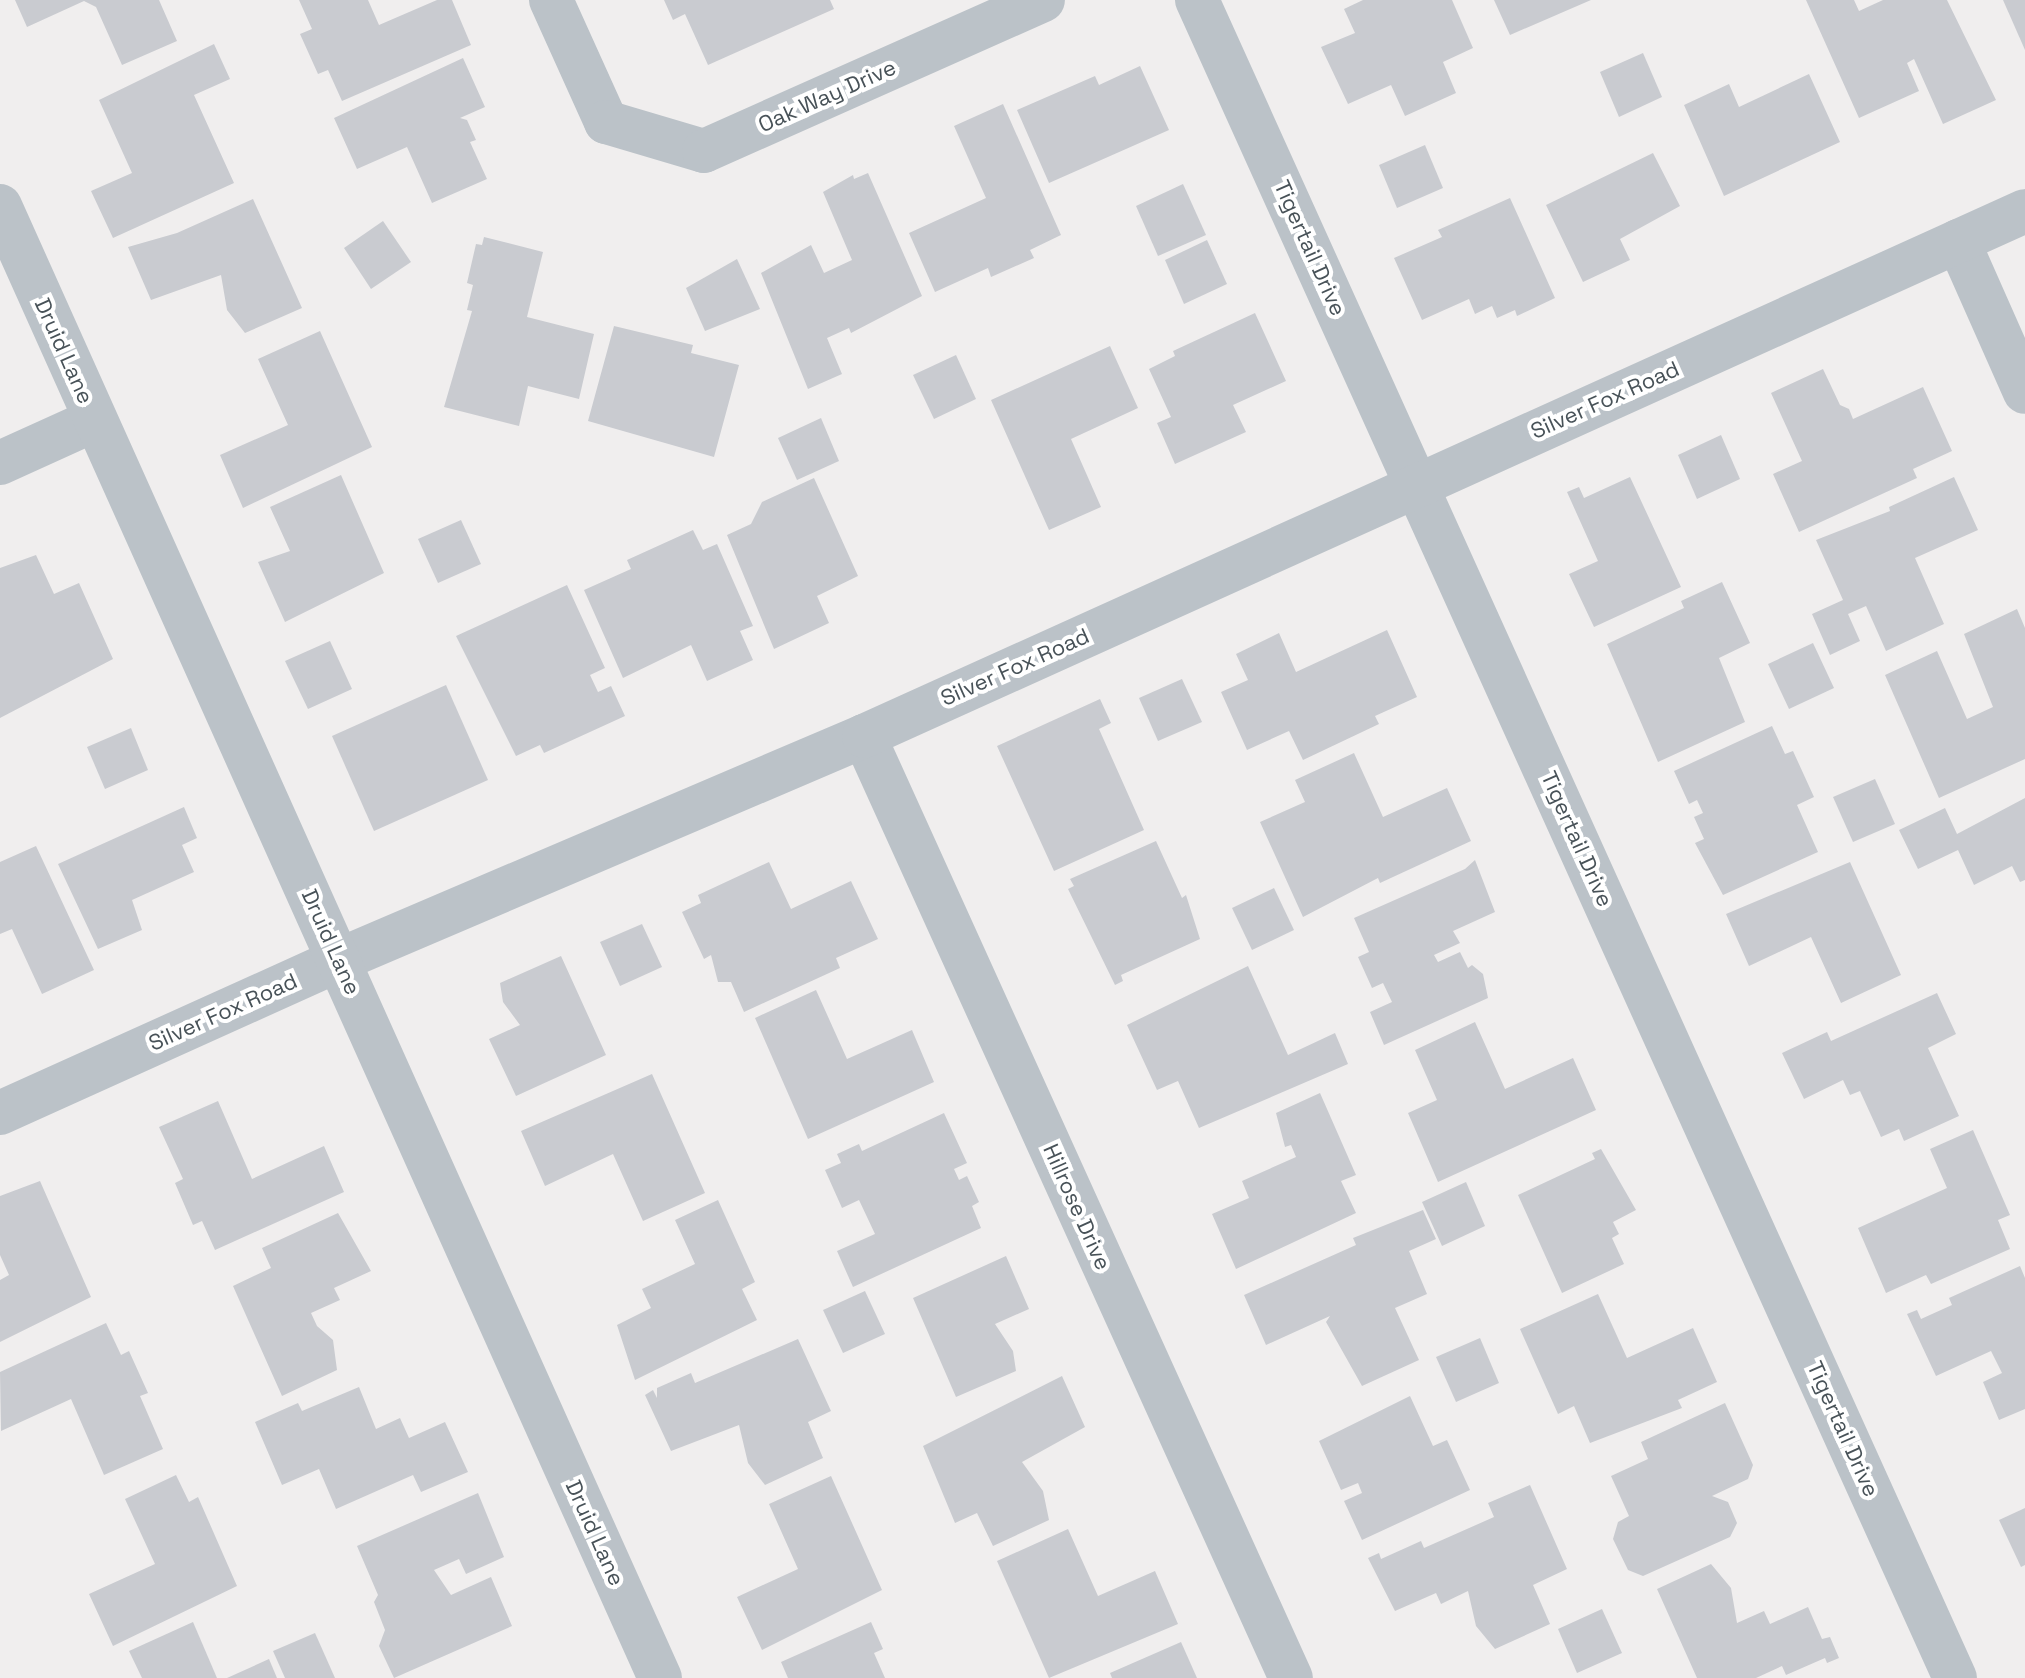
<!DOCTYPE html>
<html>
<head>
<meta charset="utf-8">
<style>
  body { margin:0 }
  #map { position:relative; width:2025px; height:1678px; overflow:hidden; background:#f0eeee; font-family:"Space Grotesk",sans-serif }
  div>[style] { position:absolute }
  .building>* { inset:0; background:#c9cbd0 }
  .minor>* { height:44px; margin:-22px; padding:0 22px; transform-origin:22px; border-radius:22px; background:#bbc2c8 }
  .tertiary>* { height:44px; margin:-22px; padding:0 22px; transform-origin:22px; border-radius:22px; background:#bbc2c8 }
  span { translate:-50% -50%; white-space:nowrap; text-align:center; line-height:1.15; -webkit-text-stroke:8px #fff; paint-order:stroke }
  .street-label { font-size:22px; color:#485258 }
</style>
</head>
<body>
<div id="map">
  <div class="building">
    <div style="clip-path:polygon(15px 0,159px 0,177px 41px,122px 65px,96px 7px,84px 1px,27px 27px)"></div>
    <div style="clip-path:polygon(299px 0,368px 0,379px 25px,437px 0,452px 0,471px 45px,342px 101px,328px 70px,318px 74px,300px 34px,312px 29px)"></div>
    <div style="clip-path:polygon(664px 0,830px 0,834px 9px,708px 65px,685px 14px,673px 20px)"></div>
    <div style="clip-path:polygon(1363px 0,1452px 0,1473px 48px,1443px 62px,1456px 93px,1405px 116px,1391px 85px,1348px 104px,1321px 47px,1355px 33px,1344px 9px)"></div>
    <div style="clip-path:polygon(1494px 0,1591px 0,1510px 35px)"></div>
    <div style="clip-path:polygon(1806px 0,1854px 0,1859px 11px,1883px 0,1947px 0,1996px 100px,1943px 124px,1914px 59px,1907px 63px,1919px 91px,1859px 118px)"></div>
    <div style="clip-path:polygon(2003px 0,2025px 0,2025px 50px)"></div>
    <div style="clip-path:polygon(214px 44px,230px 79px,194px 95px,234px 183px,113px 238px,91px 191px,132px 173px,99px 100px)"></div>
    <div style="clip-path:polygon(1643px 53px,1662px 97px,1619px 117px,1600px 72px)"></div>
    <div style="clip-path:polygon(463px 58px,485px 107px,460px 118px,467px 120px,476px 140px,470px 142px,487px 179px,432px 203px,407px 147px,357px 169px,334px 118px)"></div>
    <div style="clip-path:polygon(1140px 66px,1169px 130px,1049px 183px,1017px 110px,1095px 76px,1099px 85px)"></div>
    <div style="clip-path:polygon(1809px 74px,1840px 142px,1724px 196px,1684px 105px,1729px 84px,1739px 107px)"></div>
    <div style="clip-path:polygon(1003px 104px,1061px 235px,1030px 250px,1034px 258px,991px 277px,988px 268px,935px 292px,909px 233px,986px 198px,954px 126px)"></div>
    <div style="clip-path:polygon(1425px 145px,1443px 188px,1397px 208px,1379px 165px)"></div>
    <div style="clip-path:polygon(1653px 153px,1680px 206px,1620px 239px,1630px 260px,1583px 282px,1546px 205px)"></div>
    <div style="clip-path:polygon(868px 173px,922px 296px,851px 333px,849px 328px,827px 338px,842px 374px,808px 389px,761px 273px,811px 245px,824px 273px,852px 260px,823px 192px,853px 175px,854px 179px)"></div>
    <div style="clip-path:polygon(1183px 184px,1206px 235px,1158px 256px,1136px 206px)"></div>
    <div style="clip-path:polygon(1510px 198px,1555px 298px,1517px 316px,1515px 310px,1497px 318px,1492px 306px,1475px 314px,1469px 299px,1422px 320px,1394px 258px,1442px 237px,1438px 230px)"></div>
    <div style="clip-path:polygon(253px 199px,302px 308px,245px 333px,227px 310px,221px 275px,151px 300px,128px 247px,177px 233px)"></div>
    <div style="clip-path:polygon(383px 221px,411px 262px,371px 289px,344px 248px)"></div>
    <div style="clip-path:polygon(484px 237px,543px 252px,527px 317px,594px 334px,579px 399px,528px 386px,519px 426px,444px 407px,472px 311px,467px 310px,473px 285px,467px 283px,476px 244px,482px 245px)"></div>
    <div style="clip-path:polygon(1207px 240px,1227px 284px,1184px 304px,1165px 260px)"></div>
    <div style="clip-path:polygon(737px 259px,760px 309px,705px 331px,686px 288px)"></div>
    <div style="clip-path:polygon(1255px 313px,1286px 381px,1233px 405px,1246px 432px,1175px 464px,1157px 423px,1171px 417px,1149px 369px,1175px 356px,1173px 351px)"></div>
    <div style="clip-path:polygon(614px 326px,693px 345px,691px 353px,739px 365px,714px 457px,588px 421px)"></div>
    <div style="clip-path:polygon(320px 331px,372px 447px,243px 508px,220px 455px,288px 425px,258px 359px)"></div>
    <div style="clip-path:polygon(1110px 346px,1138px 408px,1071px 439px,1101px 507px,1049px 530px,991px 400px)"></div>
    <div style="clip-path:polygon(956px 355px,976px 399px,934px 419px,913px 375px)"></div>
    <div style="clip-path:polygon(1823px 369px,1840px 405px,1849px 409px,1853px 419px,1923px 387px,1952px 451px,1913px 469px,1917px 478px,1799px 532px,1773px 474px,1802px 461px,1771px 393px)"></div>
    <div style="clip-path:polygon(821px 418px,839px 461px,797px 480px,778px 438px)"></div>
    <div style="clip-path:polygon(1721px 435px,1740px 479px,1697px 499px,1678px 455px)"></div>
    <div style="clip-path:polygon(341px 475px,384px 573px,285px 622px,258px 562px,290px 551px,270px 507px)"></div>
    <div style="clip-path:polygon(1630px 477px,1681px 587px,1594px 627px,1569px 574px,1598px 561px,1567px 492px,1579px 487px,1584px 498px)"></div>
    <div style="clip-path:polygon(1954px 477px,1978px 530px,1915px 558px,1944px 624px,1886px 651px,1866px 606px,1848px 614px,1860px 641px,1830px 655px,1812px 614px,1843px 600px,1816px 540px,1890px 511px,1889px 507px)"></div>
    <div style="clip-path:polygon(814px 478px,858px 576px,817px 596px,829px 623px,774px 649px,727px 535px,751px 524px,762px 502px)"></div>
    <div style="clip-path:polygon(461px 520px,481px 564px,438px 583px,418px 539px)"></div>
    <div style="clip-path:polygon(693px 530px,703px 550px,717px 544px,753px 626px,740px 631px,753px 660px,707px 681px,691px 645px,623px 678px,584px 590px,631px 569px,627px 560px)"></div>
    <div style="clip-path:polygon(36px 555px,54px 594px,79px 583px,113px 659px,0 718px,0 568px)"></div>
    <div style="clip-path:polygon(1722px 582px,1750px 643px,1719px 658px,1745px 722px,1658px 762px,1607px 644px,1684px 608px,1681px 601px)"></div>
    <div style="clip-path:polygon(567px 585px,605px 668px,590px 675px,598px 692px,611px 686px,625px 716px,544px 753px,540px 745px,516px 756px,456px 636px)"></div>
    <div style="clip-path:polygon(2017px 609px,2025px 628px,2025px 759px,1939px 798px,1885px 675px,1937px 651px,1967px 719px,1993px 707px,1964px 634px)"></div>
    <div style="clip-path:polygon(1387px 630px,1417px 697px,1375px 716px,1379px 724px,1303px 760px,1289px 731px,1247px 750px,1221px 692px,1248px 680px,1236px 654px,1279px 633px,1296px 672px)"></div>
    <div style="clip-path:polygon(330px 641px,352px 689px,308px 709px,285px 661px)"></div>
    <div style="clip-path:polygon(1813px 643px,1834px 688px,1789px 709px,1768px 664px)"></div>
    <div style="clip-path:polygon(1182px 679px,1202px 722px,1158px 741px,1139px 698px)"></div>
    <div style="clip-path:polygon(446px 685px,488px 780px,374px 831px,332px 736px)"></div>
    <div style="clip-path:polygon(1100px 699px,1111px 723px,1099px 729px,1144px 830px,1054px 871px,997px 746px)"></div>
    <div style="clip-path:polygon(1772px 726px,1785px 754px,1793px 751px,1814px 797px,1797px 805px,1818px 852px,1723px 895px,1695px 843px,1704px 839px,1694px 817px,1703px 813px,1697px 800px,1689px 804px,1674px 771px)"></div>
    <div style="clip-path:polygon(131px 728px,148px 770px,105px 789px,87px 747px)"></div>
    <div style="clip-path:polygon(1354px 753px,1383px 817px,1447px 788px,1471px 841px,1380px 883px,1378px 878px,1303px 917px,1260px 822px,1305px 802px,1295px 780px)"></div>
    <div style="clip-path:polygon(1875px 779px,1895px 824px,1853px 842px,1833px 797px)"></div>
    <div style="clip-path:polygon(2025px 798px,2025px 880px,2020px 882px,2012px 866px,1974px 885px,1958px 850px,1918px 869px,1899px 830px,1945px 808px,1957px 834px)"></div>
    <div style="clip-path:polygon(184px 807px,197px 838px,182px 845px,194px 872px,132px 900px,142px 930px,98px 949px,58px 864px)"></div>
    <div style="clip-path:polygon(1156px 841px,1182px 898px,1186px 895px,1200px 939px,1121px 975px,1123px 981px,1115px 985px,1068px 889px,1074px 886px,1070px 879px)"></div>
    <div style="clip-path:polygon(36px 846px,94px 970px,42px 994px,12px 929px,0 934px,0 862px)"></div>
    <div style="clip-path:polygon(1475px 860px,1495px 912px,1453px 931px,1460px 943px,1434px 955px,1438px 962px,1460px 952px,1468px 968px,1472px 965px,1483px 974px,1488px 998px,1384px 1045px,1370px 1012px,1392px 1002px,1383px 983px,1372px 988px,1358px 957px,1369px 952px,1354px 918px,1465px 869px)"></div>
    <div style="clip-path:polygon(769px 862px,791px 909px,851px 881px,878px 939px,836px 958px,840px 968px,744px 1012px,731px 982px,718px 982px,711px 955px,704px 959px,682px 912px,701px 903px,698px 895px)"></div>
    <div style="clip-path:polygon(1850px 862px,1901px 975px,1841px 1003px,1811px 937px,1749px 966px,1726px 914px)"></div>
    <div style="clip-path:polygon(1274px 888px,1294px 930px,1252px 950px,1232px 908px)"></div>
    <div style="clip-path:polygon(642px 924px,662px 967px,620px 986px,600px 942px)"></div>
    <div style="clip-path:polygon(561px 956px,606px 1055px,516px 1096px,489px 1039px,520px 1025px,503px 1002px,500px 983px)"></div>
    <div style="clip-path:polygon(1248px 966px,1288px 1055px,1335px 1033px,1348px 1064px,1199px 1128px,1178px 1081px,1157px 1090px,1127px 1025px)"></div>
    <div style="clip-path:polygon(816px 990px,847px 1059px,912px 1030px,934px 1082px,808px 1139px,755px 1018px)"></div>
    <div style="clip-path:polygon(1937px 993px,1956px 1034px,1928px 1048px,1959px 1116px,1904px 1141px,1899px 1129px,1881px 1137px,1860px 1091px,1850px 1095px,1843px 1080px,1804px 1099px,1782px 1053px,1827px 1032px,1831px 1041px)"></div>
    <div style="clip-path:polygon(1475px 1022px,1505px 1089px,1573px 1058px,1596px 1110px,1438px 1182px,1408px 1113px,1437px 1100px,1415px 1050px)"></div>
    <div style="clip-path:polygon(652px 1074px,705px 1193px,643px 1221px,613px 1154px,545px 1186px,521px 1131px)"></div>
    <div style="clip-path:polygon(1320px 1093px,1356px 1175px,1341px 1181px,1356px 1213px,1236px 1269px,1212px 1214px,1249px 1198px,1242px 1181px,1296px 1157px,1291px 1145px,1285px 1147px,1276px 1113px)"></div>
    <div style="clip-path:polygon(218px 1101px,252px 1179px,324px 1146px,344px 1192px,215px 1250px,202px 1221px,193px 1225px,175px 1183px,183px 1179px,159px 1127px)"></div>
    <div style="clip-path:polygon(944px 1113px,967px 1163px,954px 1169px,959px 1180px,967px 1176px,979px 1202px,972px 1206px,981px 1228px,853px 1287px,837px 1251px,875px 1234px,859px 1200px,842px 1208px,825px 1170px,841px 1163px,837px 1154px,859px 1144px,862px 1151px)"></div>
    <div style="clip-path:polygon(1973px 1130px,2010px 1215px,1998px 1220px,2010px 1249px,1931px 1284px,1926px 1275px,1886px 1293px,1858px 1228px,1947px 1188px,1930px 1149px)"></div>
    <div style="clip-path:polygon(1601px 1149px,1636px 1210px,1613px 1222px,1619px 1234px,1612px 1238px,1624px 1264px,1562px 1293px,1518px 1195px,1595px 1159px,1592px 1153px)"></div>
    <div style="clip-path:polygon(40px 1181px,91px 1297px,0 1342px,0 1280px,9px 1275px,0 1255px,0 1196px)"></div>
    <div style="clip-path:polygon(1466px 1182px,1485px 1226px,1442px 1246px,1422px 1202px)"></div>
    <div style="clip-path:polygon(718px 1200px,755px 1282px,742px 1289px,757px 1320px,635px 1380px,617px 1325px,651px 1308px,642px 1289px,695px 1264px,675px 1220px)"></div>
    <div style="clip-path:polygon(1423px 1210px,1436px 1239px,1409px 1251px,1427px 1294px,1395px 1308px,1419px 1360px,1362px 1386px,1326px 1322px,1330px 1316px,1266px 1345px,1244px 1295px,1356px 1245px,1353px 1238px)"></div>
    <div style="clip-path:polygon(338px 1213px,371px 1271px,334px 1288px,340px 1300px,311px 1313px,317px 1326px,333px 1340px,337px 1370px,282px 1396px,233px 1286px,271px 1268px,262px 1248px)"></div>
    <div style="clip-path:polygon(1006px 1256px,1029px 1309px,995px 1324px,1013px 1351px,1016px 1371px,956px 1397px,913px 1298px)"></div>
    <div style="clip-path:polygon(2020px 1266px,2025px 1278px,2025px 1409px,1999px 1420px,1983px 1382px,2002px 1373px,1991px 1351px,1936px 1376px,1907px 1314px,1917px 1310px,1921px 1319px,1952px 1305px,1949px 1298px)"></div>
    <div style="clip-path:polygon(865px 1291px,885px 1334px,843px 1353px,823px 1310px)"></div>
    <div style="clip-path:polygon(1598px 1294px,1627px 1358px,1693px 1328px,1717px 1382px,1678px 1400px,1682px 1408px,1590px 1443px,1574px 1406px,1558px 1414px,1520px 1329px)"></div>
    <div style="clip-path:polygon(106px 1323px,121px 1355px,129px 1351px,148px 1393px,140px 1396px,163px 1449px,104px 1475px,71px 1399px,1px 1431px,0 1372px)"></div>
    <div style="clip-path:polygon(1480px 1338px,1499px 1383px,1456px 1402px,1436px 1357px)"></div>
    <div style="clip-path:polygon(798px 1339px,831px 1411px,808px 1422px,823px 1458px,765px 1485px,748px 1463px,739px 1425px,671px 1451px,645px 1395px,653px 1390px,657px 1398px,657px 1388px,691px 1373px,695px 1383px)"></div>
    <div style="clip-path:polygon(1062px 1376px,1085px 1427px,1022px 1462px,1043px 1491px,1049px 1520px,993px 1546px,977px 1513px,955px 1523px,923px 1446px)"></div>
    <div style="clip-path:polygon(359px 1387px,376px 1429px,400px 1418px,409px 1438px,445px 1422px,468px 1472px,421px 1492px,413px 1475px,336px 1509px,319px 1469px,282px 1485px,255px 1422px,298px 1403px,302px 1411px)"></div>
    <div style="clip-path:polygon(1410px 1396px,1433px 1446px,1447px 1440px,1470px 1490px,1362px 1540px,1344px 1501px,1362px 1493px,1358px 1483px,1341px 1490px,1319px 1441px)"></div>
    <div style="clip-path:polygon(1725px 1403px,1753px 1465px,1748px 1479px,1712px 1496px,1728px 1502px,1737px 1523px,1730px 1537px,1643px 1576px,1628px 1570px,1613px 1539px,1618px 1522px,1629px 1516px,1611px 1476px,1648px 1459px,1641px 1442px)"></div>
    <div style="clip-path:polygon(176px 1475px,189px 1502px,198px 1497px,237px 1586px,113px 1646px,89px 1594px,155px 1564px,125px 1499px)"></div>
    <div style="clip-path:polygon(831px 1476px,882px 1590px,762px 1650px,737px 1597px,798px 1569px,769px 1504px)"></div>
    <div style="clip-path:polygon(1530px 1485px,1567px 1569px,1533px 1585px,1550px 1624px,1495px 1649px,1476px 1626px,1468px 1591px,1441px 1604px,1436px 1593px,1395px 1611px,1368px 1558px,1379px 1553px,1381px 1559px,1421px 1541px,1424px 1548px,1494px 1517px,1488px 1503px)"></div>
    <div style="clip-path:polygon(478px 1493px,504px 1557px,466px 1574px,459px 1559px,434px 1570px,451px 1595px,491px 1577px,512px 1626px,394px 1678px,379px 1646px,385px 1630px,374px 1602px,378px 1595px,357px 1546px)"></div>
    <div style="clip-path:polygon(2025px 1508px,2025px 1565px,2021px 1567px,1999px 1520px)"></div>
    <div style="clip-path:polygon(1068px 1529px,1098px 1596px,1155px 1571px,1178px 1624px,1049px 1678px,997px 1561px)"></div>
    <div style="clip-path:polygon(1711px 1564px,1731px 1588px,1737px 1623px,1764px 1611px,1770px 1624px,1808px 1607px,1822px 1639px,1830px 1637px,1839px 1658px,1827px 1663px,1825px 1658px,1786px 1675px,1782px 1666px,1756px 1678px,1697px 1678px,1657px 1589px)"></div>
    <div style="clip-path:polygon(1602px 1609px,1622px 1653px,1577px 1673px,1558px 1629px)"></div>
    <div style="clip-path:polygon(193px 1622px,217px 1678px,142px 1678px,129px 1651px)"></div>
    <div style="clip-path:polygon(871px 1622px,883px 1649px,874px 1653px,885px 1678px,788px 1678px,781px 1662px)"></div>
    <div style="clip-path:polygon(315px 1633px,335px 1678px,285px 1678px,273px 1651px)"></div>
    <div style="clip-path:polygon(1181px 1642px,1197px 1678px,1112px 1678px,1110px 1673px)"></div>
    <div style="clip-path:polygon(269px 1659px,277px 1678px,227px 1678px)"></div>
  </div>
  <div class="minor">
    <div style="left:551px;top:0;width:134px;rotate:65.7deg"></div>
    <div style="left:606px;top:122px;width:102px;rotate:16.5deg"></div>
    <div style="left:704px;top:151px;width:371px;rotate:-24deg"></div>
    <div style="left:1197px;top:0;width:1841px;rotate:65.69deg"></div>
    <div style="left:1958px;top:241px;width:165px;rotate:66.1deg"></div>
    <div style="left:0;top:463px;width:104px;rotate:-24.4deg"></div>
    <div style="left:864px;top:736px;width:1034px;rotate:65.62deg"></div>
    <div style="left:0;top:1113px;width:372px;rotate:-24.3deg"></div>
    <div style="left:339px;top:960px;width:571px;rotate:-23.11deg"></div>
    <div style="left:864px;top:736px;width:1274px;rotate:-24.33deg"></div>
  </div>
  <div class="tertiary">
    <div style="left:0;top:206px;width:1613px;rotate:65.85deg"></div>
  </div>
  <div class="street-label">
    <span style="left:827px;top:96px;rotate:-24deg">Oak Way Drive</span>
    <span style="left:1310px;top:248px;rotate:66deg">Tigertail Drive</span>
    <span style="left:64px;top:351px;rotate:66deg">Druid Lane</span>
    <span style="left:1605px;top:400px;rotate:-24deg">Silver Fox Road</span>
    <span style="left:1015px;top:667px;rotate:-24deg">Silver Fox Road</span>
    <span style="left:1577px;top:839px;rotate:66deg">Tigertail Drive</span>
    <span style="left:331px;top:942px;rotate:66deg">Druid Lane</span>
    <span style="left:223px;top:1012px;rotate:-24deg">Silver Fox Road</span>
    <span style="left:1077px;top:1207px;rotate:66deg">Hillrose Drive</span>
    <span style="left:1843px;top:1429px;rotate:66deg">Tigertail Drive</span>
    <span style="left:595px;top:1533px;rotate:66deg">Druid Lane</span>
  </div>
</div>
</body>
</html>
